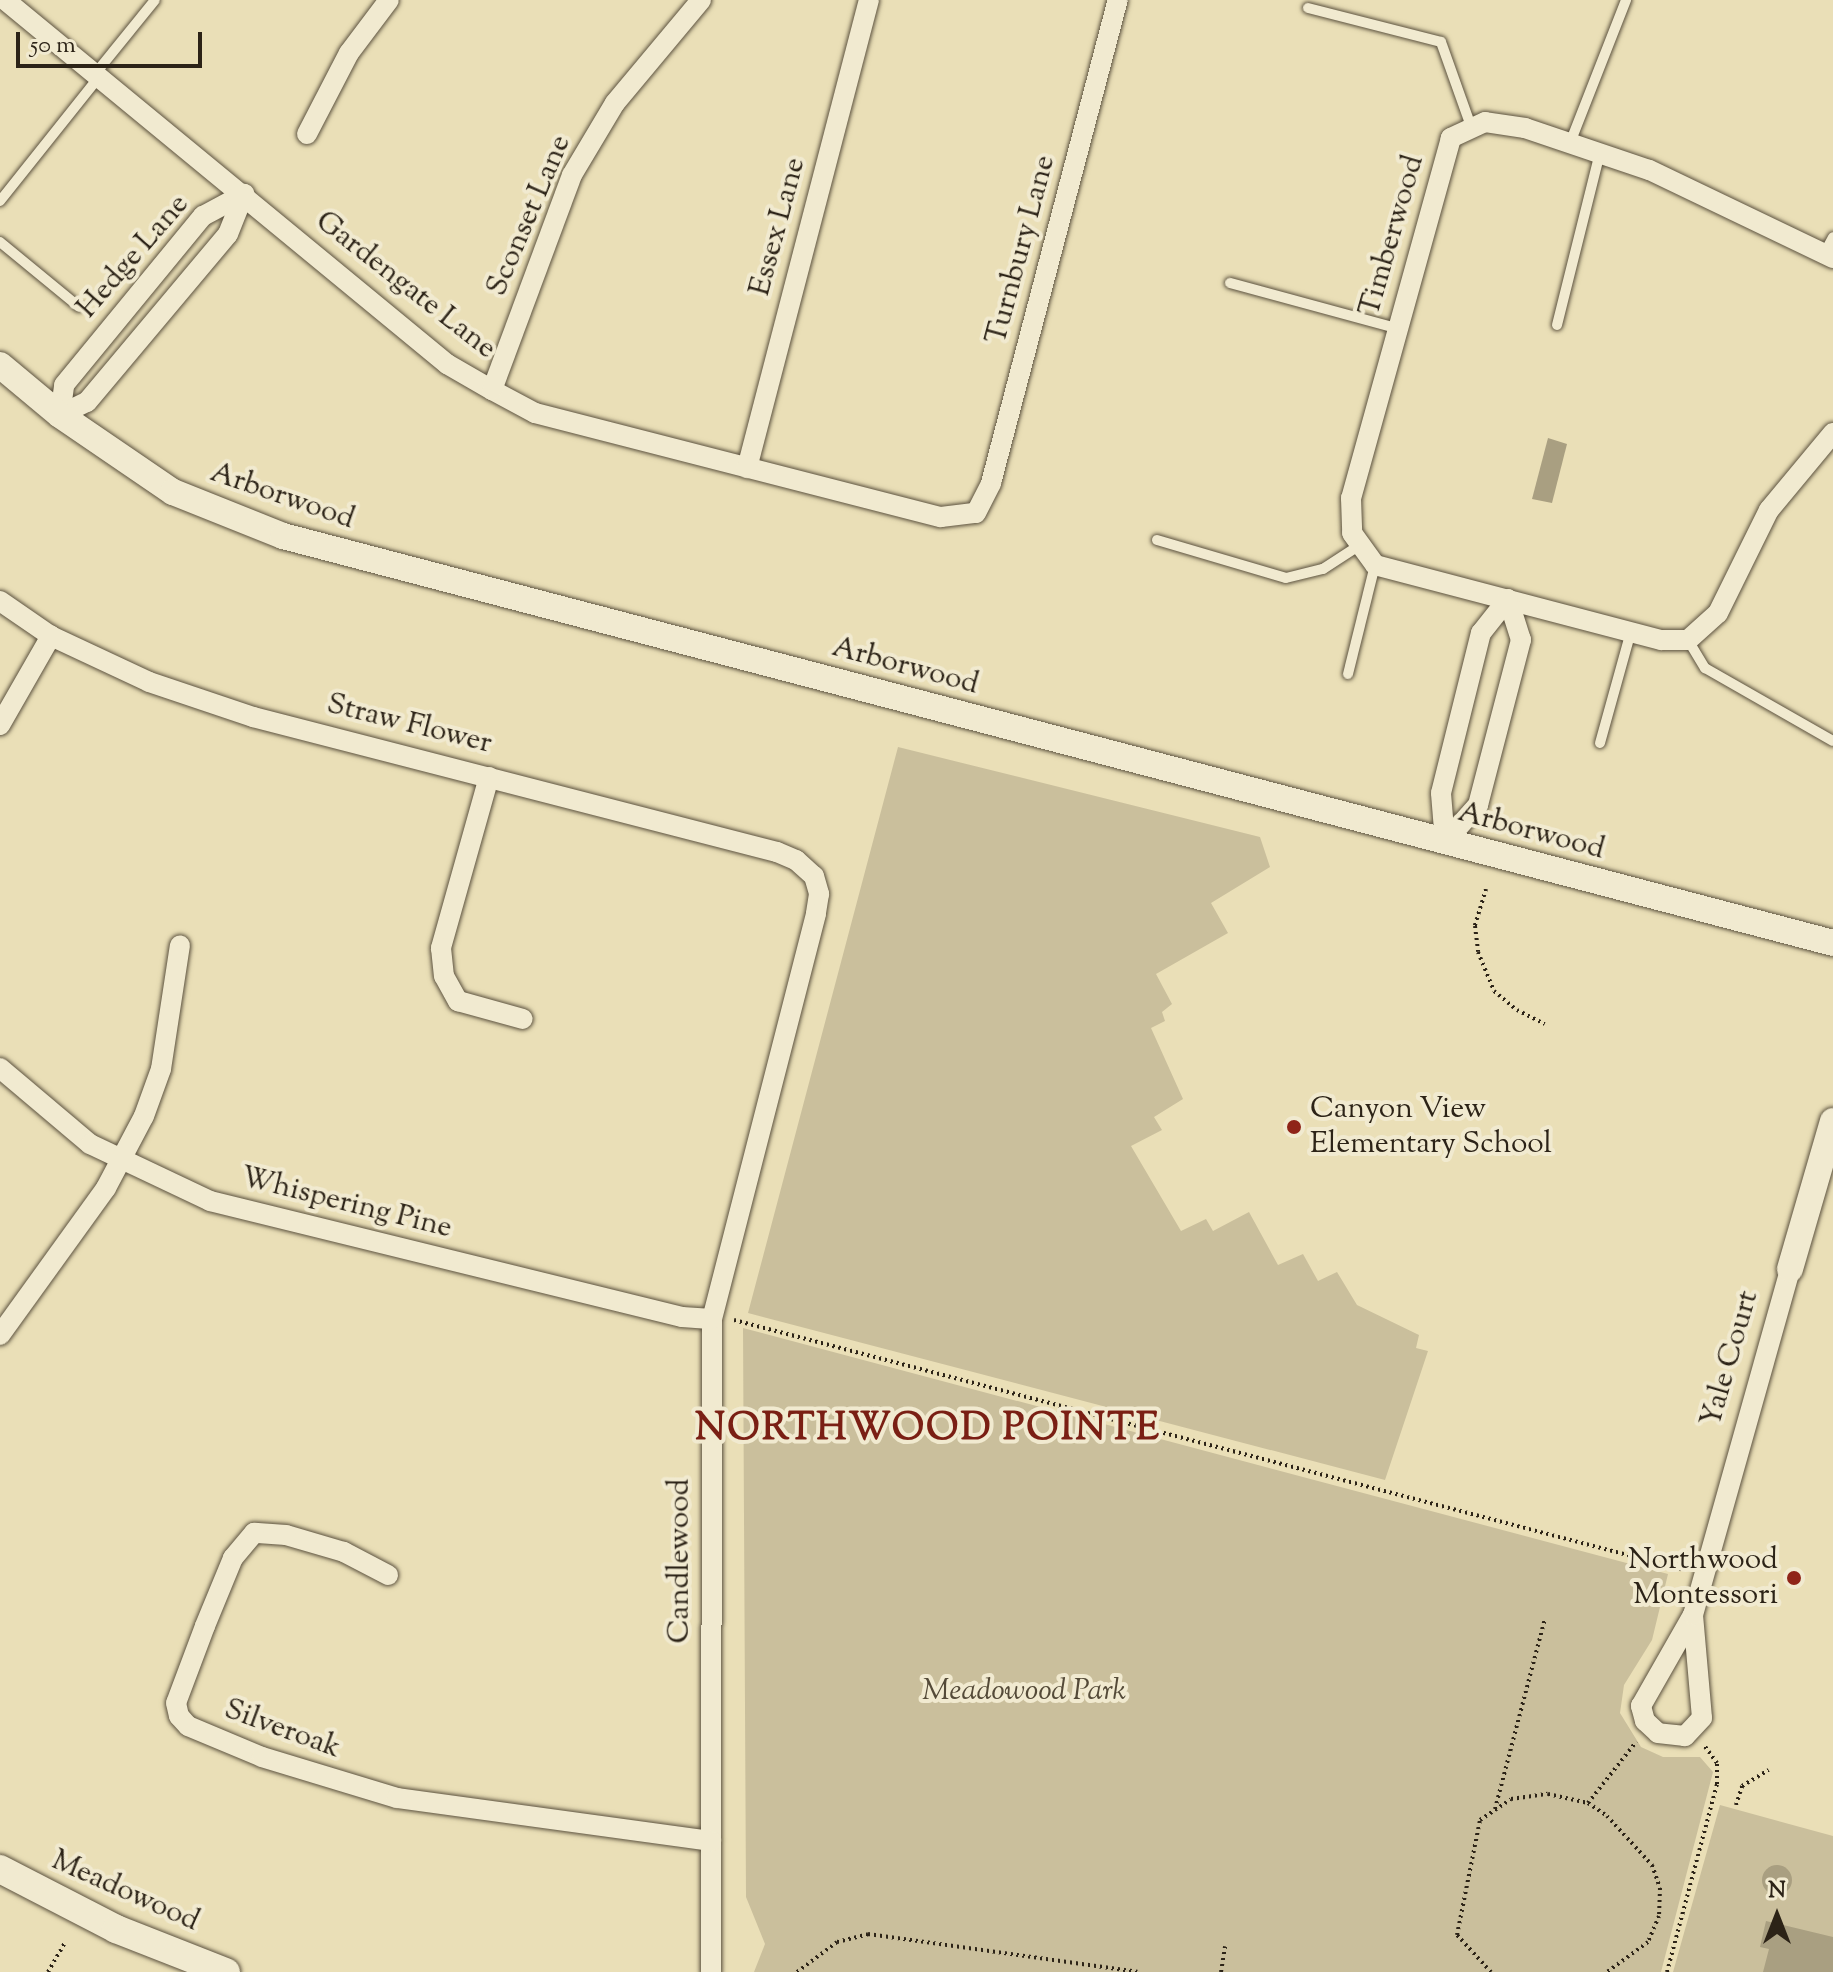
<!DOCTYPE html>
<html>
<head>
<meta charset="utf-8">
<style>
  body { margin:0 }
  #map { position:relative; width:1833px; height:1972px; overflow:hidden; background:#eadfb7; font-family:"Sorts Mill Goudy",serif }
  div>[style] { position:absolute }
  .green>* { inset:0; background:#cabf9c }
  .water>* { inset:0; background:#a99f81 }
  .round { border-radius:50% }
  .path>* { height:4px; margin-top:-2px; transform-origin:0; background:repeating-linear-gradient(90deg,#2c2317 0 2px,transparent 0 6px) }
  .roads { filter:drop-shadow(0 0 2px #5c523f) drop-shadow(0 0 2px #5c523f) }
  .service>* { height:10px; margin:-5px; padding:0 5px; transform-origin:5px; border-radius:5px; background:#f1ead0 }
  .minor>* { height:20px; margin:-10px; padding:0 10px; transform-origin:10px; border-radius:10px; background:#f1ead0 }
  .tertiary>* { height:26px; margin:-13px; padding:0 13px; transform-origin:13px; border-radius:13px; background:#f1ead0 }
  .secondary>* { height:28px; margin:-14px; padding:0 14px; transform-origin:14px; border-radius:14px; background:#f1ead0 }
  .dots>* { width:22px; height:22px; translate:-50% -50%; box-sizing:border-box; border:4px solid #f1ead0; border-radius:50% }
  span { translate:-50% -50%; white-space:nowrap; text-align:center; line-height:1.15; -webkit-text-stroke:8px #f1ead0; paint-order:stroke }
  .street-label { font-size:30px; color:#2c2317 }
  .poi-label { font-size:30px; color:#2c2317 }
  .left { translate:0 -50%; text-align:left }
  .right { translate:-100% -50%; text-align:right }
  .park-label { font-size:30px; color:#544a38; font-style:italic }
  .district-label { font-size:38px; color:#7a1f14; font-weight:700; letter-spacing:2px }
  .north { position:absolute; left:1737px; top:1876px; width:80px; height:80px; -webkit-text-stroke:6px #f1ead0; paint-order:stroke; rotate:0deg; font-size:22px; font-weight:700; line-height:32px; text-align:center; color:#2c2317 }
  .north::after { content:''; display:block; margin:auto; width:28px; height:36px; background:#2c2317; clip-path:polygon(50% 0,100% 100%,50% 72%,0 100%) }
  .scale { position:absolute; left:16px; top:32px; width:186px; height:36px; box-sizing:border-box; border:4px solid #2c2317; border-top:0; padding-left:10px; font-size:24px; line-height:28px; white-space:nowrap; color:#2c2317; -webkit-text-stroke:6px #f1ead0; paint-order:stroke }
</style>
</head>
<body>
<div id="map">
  <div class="green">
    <div style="clip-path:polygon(898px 747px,1260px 837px,1270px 867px,1211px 903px,1228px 933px,1156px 974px,1172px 1004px,1162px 1012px,1165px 1021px,1151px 1028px,1183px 1099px,1154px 1117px,1162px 1130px,1131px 1146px,1181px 1231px,1206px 1219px,1213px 1231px,1249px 1212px,1278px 1265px,1303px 1254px,1318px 1281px,1337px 1272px,1357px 1305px,1419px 1335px,1416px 1348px,1428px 1351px,1385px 1480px,748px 1313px)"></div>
    <div style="clip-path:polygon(743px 1328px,1668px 1574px,1652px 1640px,1624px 1685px,1620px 1713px,1641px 1747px,1663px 1757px,1700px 1757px,1713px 1772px,1661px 1972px,754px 1972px,765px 1944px,746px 1897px)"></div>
    <div style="clip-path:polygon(1720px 1805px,1833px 1836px,1833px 1972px,1673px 1972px)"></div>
  </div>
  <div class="water">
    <div style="clip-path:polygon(1548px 438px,1567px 444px,1552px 503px,1532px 499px)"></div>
    <div class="round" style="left:1762px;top:1865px;width:30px;height:30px"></div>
    <div style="clip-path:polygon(1766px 1921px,1833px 1937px,1833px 1972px,1763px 1972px,1769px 1949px,1760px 1947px)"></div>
  </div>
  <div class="path">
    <div style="left:1486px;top:889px;width:39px;rotate:107deg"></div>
    <div style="left:1475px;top:926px;width:26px;rotate:83deg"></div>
    <div style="left:1478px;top:952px;width:42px;rotate:67.7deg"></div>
    <div style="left:1494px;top:991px;width:30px;rotate:40deg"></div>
    <div style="left:1517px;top:1010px;width:31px;rotate:27deg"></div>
    <div style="left:734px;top:1320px;width:983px;rotate:14.73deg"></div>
    <div style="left:1588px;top:1803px;width:78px;rotate:-51.8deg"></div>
    <div style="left:1736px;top:1805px;width:20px;rotate:-72deg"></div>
    <div style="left:1742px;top:1786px;width:31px;rotate:-31deg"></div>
    <div style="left:1495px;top:1809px;width:196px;rotate:-75.3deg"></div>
    <div style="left:48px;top:1972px;width:34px;rotate:-60deg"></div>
    <div style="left:797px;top:1972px;width:50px;rotate:-36.9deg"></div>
    <div style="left:837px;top:1942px;width:32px;rotate:-14deg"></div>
    <div style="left:868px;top:1934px;width:272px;rotate:8deg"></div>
    <div style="left:1221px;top:1972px;width:26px;rotate:-81deg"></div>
    <div style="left:1491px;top:1972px;width:50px;rotate:-132.6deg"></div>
    <div style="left:1457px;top:1935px;width:117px;rotate:-78.7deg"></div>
    <div style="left:1480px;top:1820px;width:37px;rotate:-34deg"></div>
    <div style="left:1511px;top:1799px;width:37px;rotate:-8deg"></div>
    <div style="left:1548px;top:1794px;width:41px;rotate:12.7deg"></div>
    <div style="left:1588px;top:1803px;width:23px;rotate:34deg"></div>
    <div style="left:1607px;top:1816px;width:67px;rotate:47.4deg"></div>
    <div style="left:1652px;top:1865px;width:24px;rotate:71deg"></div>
    <div style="left:1660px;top:1888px;width:28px;rotate:92deg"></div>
    <div style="left:1659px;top:1916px;width:28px;rotate:113deg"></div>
    <div style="left:1648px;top:1942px;width:51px;rotate:143.8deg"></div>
    <div style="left:1667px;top:1972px;width:195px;rotate:-75.1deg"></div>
    <div style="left:1717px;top:1784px;width:21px;rotate:-90deg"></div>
    <div style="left:1717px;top:1763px;width:22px;rotate:-126deg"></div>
  </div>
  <div class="roads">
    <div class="service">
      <div style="left:1308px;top:8px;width:137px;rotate:14.3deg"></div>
      <div style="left:1441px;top:42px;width:92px;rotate:70.4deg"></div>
      <div style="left:95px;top:74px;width:95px;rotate:-51deg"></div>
      <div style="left:1570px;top:143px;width:154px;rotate:-68.6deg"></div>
      <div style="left:0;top:201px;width:159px;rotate:-51.4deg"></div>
      <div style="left:0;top:242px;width:102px;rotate:39.4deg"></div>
      <div style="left:1824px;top:254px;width:19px;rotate:-62deg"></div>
      <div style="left:1230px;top:283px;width:175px;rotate:15.2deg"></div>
      <div style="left:1557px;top:325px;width:177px;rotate:-76deg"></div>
      <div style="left:1157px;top:540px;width:134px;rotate:16.4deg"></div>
      <div style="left:1286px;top:578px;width:38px;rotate:-14deg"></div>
      <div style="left:1323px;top:569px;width:44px;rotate:-33deg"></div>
      <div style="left:1688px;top:640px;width:33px;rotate:59deg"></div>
      <div style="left:1705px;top:668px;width:147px;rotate:29.7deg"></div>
      <div style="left:1348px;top:674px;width:112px;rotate:-76.1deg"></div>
      <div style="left:1600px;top:743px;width:116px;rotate:-74.5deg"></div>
    </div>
    <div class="minor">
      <div style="left:5px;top:0;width:573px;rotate:39.47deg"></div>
      <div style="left:447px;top:364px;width:52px;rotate:30deg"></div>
      <div style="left:492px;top:390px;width:49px;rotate:28.1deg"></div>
      <div style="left:535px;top:413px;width:419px;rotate:14.4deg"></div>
      <div style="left:941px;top:517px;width:35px;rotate:-7deg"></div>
      <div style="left:976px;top:513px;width:34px;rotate:-63deg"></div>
      <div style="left:991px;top:483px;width:499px;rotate:-75.3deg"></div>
      <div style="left:307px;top:134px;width:91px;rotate:-62.6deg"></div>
      <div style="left:349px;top:53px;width:66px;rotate:-53deg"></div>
      <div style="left:1833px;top:258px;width:204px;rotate:-154.4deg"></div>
      <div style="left:1649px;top:170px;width:131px;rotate:-161.3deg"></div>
      <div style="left:1525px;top:128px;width:40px;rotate:-171.5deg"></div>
      <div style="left:1485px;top:122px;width:38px;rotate:155deg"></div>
      <div style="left:1451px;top:138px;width:374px;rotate:105.5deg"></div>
      <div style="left:1351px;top:498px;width:35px;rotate:88deg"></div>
      <div style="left:1352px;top:533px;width:39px;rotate:54deg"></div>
      <div style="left:1375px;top:565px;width:296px;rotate:14.7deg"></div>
      <div style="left:1661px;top:640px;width:27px"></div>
      <div style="left:1688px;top:640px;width:40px;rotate:-42deg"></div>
      <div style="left:1718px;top:613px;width:115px;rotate:-63.7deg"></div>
      <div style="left:1769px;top:510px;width:100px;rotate:-50.3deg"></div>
      <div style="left:492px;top:390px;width:229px;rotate:-69.6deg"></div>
      <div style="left:572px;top:175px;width:84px;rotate:-59.2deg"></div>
      <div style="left:615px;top:103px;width:134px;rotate:-50.1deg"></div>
      <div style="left:60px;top:415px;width:30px;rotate:-82deg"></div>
      <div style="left:64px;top:385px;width:219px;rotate:-50.6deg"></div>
      <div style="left:203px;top:216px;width:47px;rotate:-28.2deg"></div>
      <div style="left:60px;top:415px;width:30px;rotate:-26deg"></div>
      <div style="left:87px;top:402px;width:219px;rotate:-50deg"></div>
      <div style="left:228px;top:234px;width:43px;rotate:-68.2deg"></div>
      <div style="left:747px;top:468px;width:484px;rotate:-75.4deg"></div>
      <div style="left:0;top:601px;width:62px;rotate:34.5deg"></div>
      <div style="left:51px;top:636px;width:108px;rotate:25.1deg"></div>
      <div style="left:149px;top:682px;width:110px;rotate:18.6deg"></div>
      <div style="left:253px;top:717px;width:541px;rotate:14.45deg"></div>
      <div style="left:777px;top:852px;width:21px;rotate:23deg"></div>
      <div style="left:796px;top:860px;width:24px;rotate:42deg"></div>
      <div style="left:814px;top:876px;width:19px;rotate:74deg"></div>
      <div style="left:819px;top:894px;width:20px;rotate:99deg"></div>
      <div style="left:816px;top:914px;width:418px;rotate:104.4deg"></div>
      <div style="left:712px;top:1319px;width:653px;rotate:90.09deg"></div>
      <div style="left:0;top:725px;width:103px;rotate:-60.2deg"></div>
      <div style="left:489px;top:777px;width:178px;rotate:105.7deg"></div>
      <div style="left:441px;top:948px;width:28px;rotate:84deg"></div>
      <div style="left:444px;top:976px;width:29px;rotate:61deg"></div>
      <div style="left:458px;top:1001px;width:67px;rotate:15.5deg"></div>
      <div style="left:1445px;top:842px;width:50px;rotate:-48.3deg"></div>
      <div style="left:1478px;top:805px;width:171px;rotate:-75.4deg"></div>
      <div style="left:1521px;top:640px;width:43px;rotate:-107.6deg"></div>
      <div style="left:1445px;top:842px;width:49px;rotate:-94.7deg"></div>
      <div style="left:1441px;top:793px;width:165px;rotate:-76deg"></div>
      <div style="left:1481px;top:633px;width:43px;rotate:-51.5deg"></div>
      <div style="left:0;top:1068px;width:118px;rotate:40.2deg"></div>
      <div style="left:90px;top:1144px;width:133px;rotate:25.4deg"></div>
      <div style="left:210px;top:1201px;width:486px;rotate:13.8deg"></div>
      <div style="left:682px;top:1317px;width:30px;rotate:4deg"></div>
      <div style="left:0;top:1335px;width:181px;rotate:-54.2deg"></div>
      <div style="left:106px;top:1188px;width:81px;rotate:-62.2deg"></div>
      <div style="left:144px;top:1116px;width:50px;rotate:-70.1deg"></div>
      <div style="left:161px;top:1069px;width:125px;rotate:-81.3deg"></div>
      <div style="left:388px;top:1575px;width:50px;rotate:-152.4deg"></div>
      <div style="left:344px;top:1552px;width:60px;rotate:-163.7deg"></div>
      <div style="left:286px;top:1535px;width:32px;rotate:-176deg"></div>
      <div style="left:254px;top:1533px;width:33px;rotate:130deg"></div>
      <div style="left:233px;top:1558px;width:74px;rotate:112.4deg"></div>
      <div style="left:205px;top:1626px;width:82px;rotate:110.6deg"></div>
      <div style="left:176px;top:1703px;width:13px;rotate:77deg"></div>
      <div style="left:179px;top:1716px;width:13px;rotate:48deg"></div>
      <div style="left:188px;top:1726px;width:80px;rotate:22.7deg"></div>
      <div style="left:262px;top:1757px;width:141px;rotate:16.9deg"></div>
      <div style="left:397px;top:1798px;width:317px;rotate:7.8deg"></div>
      <div style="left:1693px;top:1615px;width:103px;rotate:85deg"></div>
      <div style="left:1702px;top:1718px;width:25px;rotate:133deg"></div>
      <div style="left:1685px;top:1736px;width:27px;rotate:-174deg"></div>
      <div style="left:1658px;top:1733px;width:18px;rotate:-137deg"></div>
      <div style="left:1645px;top:1721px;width:16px;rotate:-105deg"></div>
      <div style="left:1641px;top:1706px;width:105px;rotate:-60.3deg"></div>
      <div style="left:1693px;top:1615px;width:359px;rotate:-74.3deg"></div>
    </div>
    <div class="tertiary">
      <div style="left:0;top:365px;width:78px;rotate:39.8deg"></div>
      <div style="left:60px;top:415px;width:137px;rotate:34.3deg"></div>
      <div style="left:173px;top:492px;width:118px;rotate:21.8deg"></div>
      <div style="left:283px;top:536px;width:1603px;rotate:14.71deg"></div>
      <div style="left:1790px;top:1269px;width:154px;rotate:-73.8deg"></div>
    </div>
    <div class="secondary">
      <div style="left:0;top:1869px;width:131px;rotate:27.3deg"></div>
      <div style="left:116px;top:1929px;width:118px;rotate:21.4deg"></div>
    </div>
  </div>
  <div class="dots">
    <div style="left:1294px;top:1127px;background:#8f2418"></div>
    <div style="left:1794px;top:1578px;background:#8f2418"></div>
  </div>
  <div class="street-label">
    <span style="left:530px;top:216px;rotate:-67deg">Sconset Lane</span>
    <span style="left:779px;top:227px;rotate:-75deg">Essex Lane</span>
    <span style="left:1393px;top:236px;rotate:-74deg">Timberwood</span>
    <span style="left:1022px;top:250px;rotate:-75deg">Turnbury Lane</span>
    <span style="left:134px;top:257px;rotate:-49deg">Hedge Lane</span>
    <span style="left:405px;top:286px;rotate:38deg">Gardengate Lane</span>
    <span style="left:282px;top:497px;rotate:19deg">Arborwood</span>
    <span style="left:905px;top:667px;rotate:15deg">Arborwood</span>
    <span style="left:409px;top:725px;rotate:14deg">Straw Flower</span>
    <span style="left:1531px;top:832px;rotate:15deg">Arborwood</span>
    <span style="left:346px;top:1204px;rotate:14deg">Whispering Pine</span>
    <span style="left:1731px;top:1359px;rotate:-74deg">Yale Court</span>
    <span style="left:681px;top:1561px;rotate:-90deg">Candlewood</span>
    <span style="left:282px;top:1730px;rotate:20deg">Silveroak</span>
    <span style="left:125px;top:1892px;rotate:24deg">Meadowood</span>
  </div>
  <div class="poi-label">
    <span class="left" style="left:1310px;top:1127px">Canyon View<br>Elementary School</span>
    <span class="right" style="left:1778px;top:1578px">Northwood<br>Montessori</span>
  </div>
  <div class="park-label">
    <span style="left:1024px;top:1692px">Meadowood Park</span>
  </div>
  <div class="district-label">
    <span style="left:928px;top:1431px">NORTHWOOD POINTE</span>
  </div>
  <div class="north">N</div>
  <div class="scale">50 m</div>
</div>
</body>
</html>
